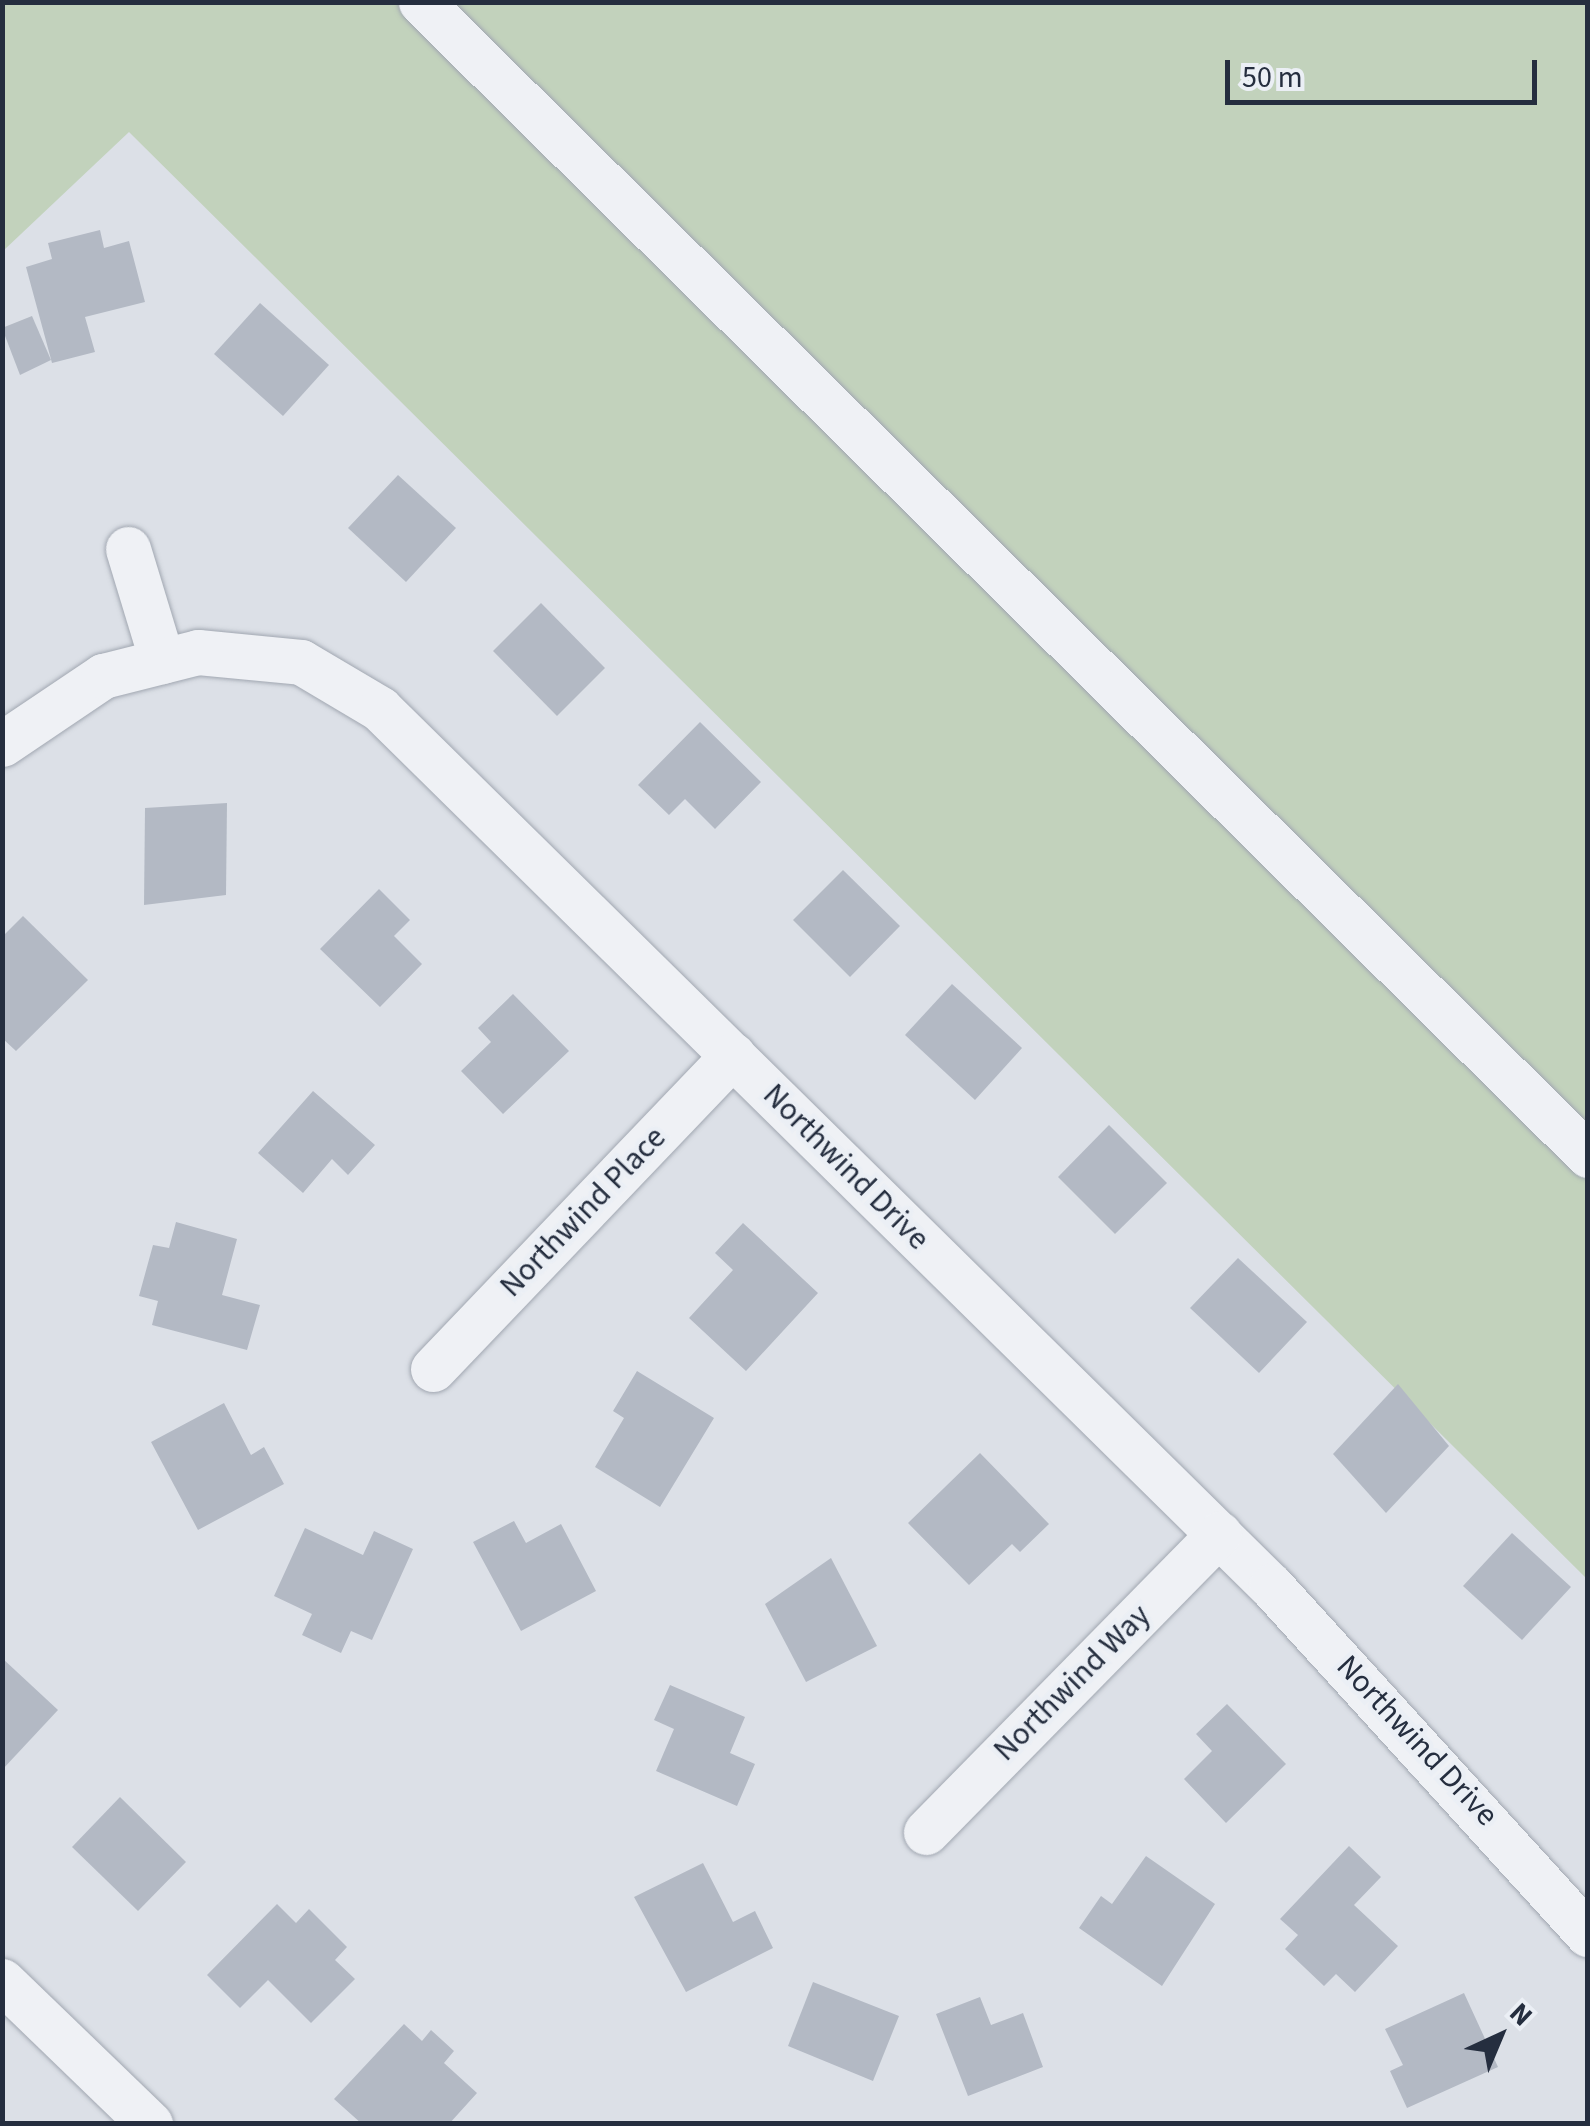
<!DOCTYPE html>
<html>
<head>
<meta charset="utf-8">
<style>
  body { margin:0 }
  #map { position:relative; width:1590px; height:2126px; overflow:hidden; background:#dce0e7; font-family:"Source Sans 3",sans-serif }
  div>[style] { position:absolute }
  .green>* { inset:0; background:#c2d2bc }
  .building>* { inset:0; background:#b3b9c4 }
  .roads { filter:drop-shadow(0 0 2px #a1a7b1) drop-shadow(0 0 2px #a1a7b1) }
  .minor>* { height:45px; margin:-22.5px; padding:0 22.5px; transform-origin:22.5px; border-radius:22.5px; background:#eff1f5 }
  span { translate:-50% -50%; white-space:nowrap; text-align:center; line-height:1.15; -webkit-text-stroke:9px #ebeff5; paint-order:stroke }
  .street-label { font-size:32px; color:#252e3f }
  .frame { position:absolute; inset:0; border:5px solid #252e3f; pointer-events:none }
  .north { position:absolute; left:1450px; top:1986px; width:100px; height:100px; -webkit-text-stroke:8px #ebeff5; paint-order:stroke; rotate:44deg; font-size:28px; font-weight:700; line-height:40px; text-align:center; color:#252e3f }
  .north::after { content:''; display:block; margin:auto; width:35px; height:45px; background:#252e3f; clip-path:polygon(50% 0,100% 100%,50% 72%,0 100%) }
  .scale { position:absolute; left:1225px; top:60px; width:312px; height:45px; box-sizing:border-box; border:5px solid #252e3f; border-top:0; padding-left:12px; font-size:30px; line-height:35px; white-space:nowrap; color:#252e3f; -webkit-text-stroke:8px #ebeff5; paint-order:stroke }
</style>
</head>
<body>
<div id="map">
  <div class="green">
    <div style="clip-path:polygon(3px 3px,1587px 3px,1587px 1579px,129px 132px,3px 251px)"></div>
  </div>
  <div class="building">
    <div style="clip-path:polygon(100px 230px,104px 248px,129px 241px,145px 302px,85px 317px,95px 352px,52px 363px,26px 267px,52px 259px,48px 243px)"></div>
    <div style="clip-path:polygon(260px 303px,329px 365px,283px 416px,214px 354px)"></div>
    <div style="clip-path:polygon(32px 316px,51px 360px,20px 375px,2px 328px)"></div>
    <div style="clip-path:polygon(398px 475px,456px 528px,406px 582px,348px 528px)"></div>
    <div style="clip-path:polygon(541px 603px,605px 668px,557px 716px,493px 651px)"></div>
    <div style="clip-path:polygon(700px 722px,761px 782px,715px 829px,685px 799px,669px 815px,638px 785px)"></div>
    <div style="clip-path:polygon(227px 803px,226px 895px,144px 905px,145px 808px)"></div>
    <div style="clip-path:polygon(843px 870px,900px 926px,850px 977px,793px 920px)"></div>
    <div style="clip-path:polygon(379px 889px,410px 920px,394px 936px,422px 964px,380px 1007px,320px 949px)"></div>
    <div style="clip-path:polygon(23px 916px,88px 980px,16px 1051px,2px 1038px,2px 937px)"></div>
    <div style="clip-path:polygon(952px 984px,1022px 1048px,975px 1100px,905px 1035px)"></div>
    <div style="clip-path:polygon(513px 994px,569px 1051px,503px 1114px,461px 1071px,491px 1042px,478px 1028px)"></div>
    <div style="clip-path:polygon(313px 1091px,375px 1145px,348px 1175px,332px 1159px,303px 1193px,258px 1153px)"></div>
    <div style="clip-path:polygon(1109px 1125px,1167px 1183px,1115px 1234px,1058px 1177px)"></div>
    <div style="clip-path:polygon(176px 1222px,237px 1239px,222px 1295px,260px 1305px,247px 1350px,152px 1325px,158px 1301px,139px 1296px,153px 1245px,169px 1248px)"></div>
    <div style="clip-path:polygon(743px 1223px,818px 1293px,746px 1371px,689px 1318px,733px 1270px,715px 1253px)"></div>
    <div style="clip-path:polygon(1238px 1258px,1307px 1322px,1259px 1373px,1190px 1308px)"></div>
    <div style="clip-path:polygon(637px 1371px,714px 1418px,660px 1507px,595px 1467px,624px 1418px,613px 1411px)"></div>
    <div style="clip-path:polygon(1398px 1384px,1449px 1446px,1386px 1513px,1333px 1454px)"></div>
    <div style="clip-path:polygon(224px 1403px,251px 1455px,264px 1447px,284px 1484px,198px 1530px,151px 1442px)"></div>
    <div style="clip-path:polygon(980px 1453px,1049px 1524px,1020px 1552px,1012px 1544px,969px 1585px,908px 1523px)"></div>
    <div style="clip-path:polygon(514px 1521px,526px 1543px,561px 1524px,596px 1591px,521px 1631px,473px 1542px)"></div>
    <div style="clip-path:polygon(305px 1528px,363px 1555px,374px 1531px,413px 1549px,372px 1640px,351px 1631px,341px 1653px,302px 1635px,312px 1614px,274px 1596px)"></div>
    <div style="clip-path:polygon(1512px 1533px,1571px 1587px,1522px 1640px,1463px 1586px)"></div>
    <div style="clip-path:polygon(831px 1558px,877px 1646px,806px 1682px,765px 1604px)"></div>
    <div style="clip-path:polygon(2px 1658px,58px 1710px,2px 1770px)"></div>
    <div style="clip-path:polygon(670px 1685px,745px 1717px,730px 1753px,755px 1764px,737px 1806px,656px 1771px,674px 1729px,654px 1720px)"></div>
    <div style="clip-path:polygon(1227px 1704px,1286px 1764px,1226px 1823px,1184px 1779px,1212px 1751px,1196px 1734px)"></div>
    <div style="clip-path:polygon(120px 1797px,186px 1862px,138px 1911px,72px 1847px)"></div>
    <div style="clip-path:polygon(1349px 1846px,1381px 1877px,1354px 1905px,1398px 1946px,1355px 1992px,1336px 1974px,1324px 1986px,1285px 1949px,1298px 1935px,1280px 1919px)"></div>
    <div style="clip-path:polygon(1146px 1856px,1215px 1904px,1162px 1986px,1079px 1928px,1101px 1896px,1112px 1904px)"></div>
    <div style="clip-path:polygon(703px 1863px,733px 1922px,755px 1911px,773px 1948px,686px 1992px,634px 1897px)"></div>
    <div style="clip-path:polygon(277px 1904px,296px 1923px,309px 1909px,347px 1947px,335px 1960px,355px 1979px,311px 2023px,268px 1980px,240px 2008px,207px 1975px)"></div>
    <div style="clip-path:polygon(813px 1982px,899px 2016px,873px 2081px,788px 2046px)"></div>
    <div style="clip-path:polygon(1464px 1993px,1498px 2067px,1407px 2108px,1390px 2071px,1403px 2065px,1385px 2029px)"></div>
    <div style="clip-path:polygon(980px 1997px,991px 2025px,1023px 2013px,1043px 2067px,968px 2096px,936px 2014px)"></div>
    <div style="clip-path:polygon(404px 2024px,422px 2041px,431px 2030px,454px 2051px,444px 2063px,477px 2093px,449px 2124px,362px 2124px,334px 2099px)"></div>
  </div>
  <div class="roads">
    <div class="minor">
      <div style="left:421px;top:2px;width:1641px;rotate:44.65deg"></div>
      <div style="left:128px;top:549px;width:117px;rotate:73.1deg"></div>
      <div style="left:2px;top:744px;width:122px;rotate:-34deg"></div>
      <div style="left:103px;top:676px;width:98px;rotate:-14.2deg"></div>
      <div style="left:198px;top:652px;width:103px;rotate:5.5deg"></div>
      <div style="left:301px;top:662px;width:92px;rotate:30.7deg"></div>
      <div style="left:380px;top:709px;width:1250px;rotate:44.55deg"></div>
      <div style="left:1271px;top:1586px;width:471px;rotate:47.7deg"></div>
      <div style="left:433px;top:1369px;width:434px;rotate:-46.3deg"></div>
      <div style="left:926px;top:1832px;width:418px;rotate:-45.5deg"></div>
      <div style="left:2px;top:1981px;width:206px;rotate:44deg"></div>
    </div>
  </div>
  <div class="street-label">
    <span style="left:846px;top:1167px;rotate:45deg">Northwind Drive</span>
    <span style="left:583px;top:1212px;rotate:-46deg">Northwind Place</span>
    <span style="left:1072px;top:1683px;rotate:-45deg">Northwind Way</span>
    <span style="left:1417px;top:1741px;rotate:47deg">Northwind Drive</span>
  </div>
  <div class="frame"></div>
  <div class="north">N</div>
  <div class="scale">50 m</div>
</div>
</body>
</html>
